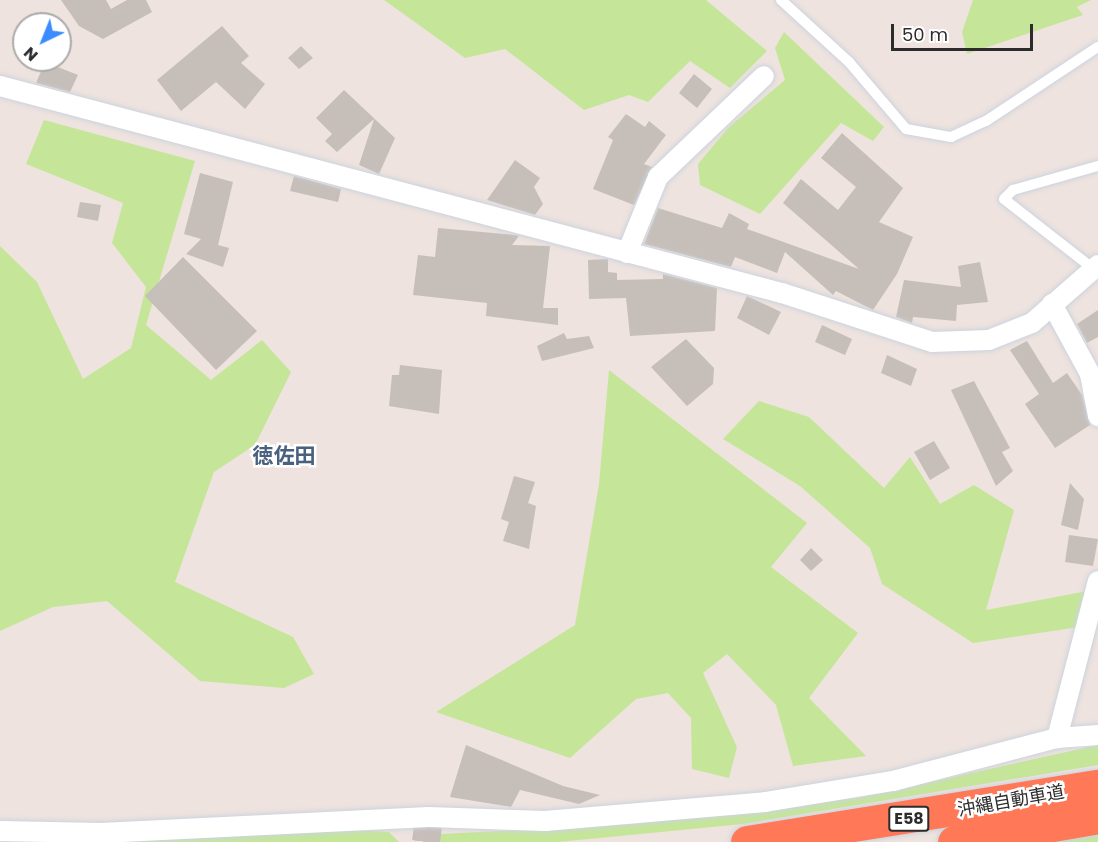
<!DOCTYPE html>
<html>
<head>
<meta charset="utf-8">
<style>
  body { margin:0 }
  #map { position:relative; width:1098px; height:842px; overflow:hidden; background:#eee3de; font-family:Poppins,"Noto Sans JP",sans-serif }
  div>[style] { position:absolute }
  .green>* { inset:0; background:#c5e699 }
  .building>* { inset:0; background:#c6bfb9 }
  .secondary-tunnel>* { height:28px; margin-top:-14px; transform-origin:0; background:repeating-linear-gradient(90deg,#c7beba 0 28px,transparent 0 42px) }
  .roads { filter:drop-shadow(0 0 2px #ccd3de) drop-shadow(0 0 2px #ccd3de) }
  .lane>* { height:10px; margin:-5px; padding:0 5px; transform-origin:5px; border-radius:5px; background:#fff }
  .street>* { height:20px; margin:-10px; padding:0 10px; transform-origin:10px; border-radius:10px; background:#fff }
  .highway>* { height:33px; margin:-16.5px; padding:0 16.5px; transform-origin:16.5px; border-radius:16.5px; background:#ff7958 }
  span { translate:-50% -50%; white-space:nowrap; text-align:center; line-height:1.15; -webkit-text-stroke:5px #fff; paint-order:stroke }
  .shield-label span { padding:2px 4px; background:#fff; border:2px solid; border-radius:4px; -webkit-text-stroke-width:0 }
  .shield-label { font-size:16px; color:#2c2c2c; font-weight:700 }
  .street-label { font-size:18px; color:#2c2c2c }
  .quarter-label { font-size:21px; color:#4a607f; font-weight:700 }
  .north { position:absolute; left:12px; top:12px; width:60px; height:60px; box-sizing:border-box; background:#fff; border:2px solid #ababab; border-radius:50%; rotate:223deg; font-size:16px; font-weight:700; line-height:24px; text-align:center; color:#2c2c2c }
  .north::after { content:''; display:block; margin:auto; width:21px; height:27px; background:#3a8cff; clip-path:polygon(50% 0,100% 100%,50% 72%,0 100%) }
  .scale { position:absolute; left:891px; top:24px; width:142px; height:27px; box-sizing:border-box; border:3px solid #2c2c2c; border-top:0; padding-left:8px; font-size:18px; line-height:21px; white-space:nowrap; color:#2c2c2c; -webkit-text-stroke:4px #fff; paint-order:stroke }
</style>
</head>
<body>
<div id="map">
  <div class="green">
    <div style="clip-path:polygon(384px 0,706px 0,767px 51px,730px 88px,690px 61px,648px 102px,629px 95px,584px 110px,505px 49px,465px 58px)"></div>
    <div style="clip-path:polygon(973px 0,1091px 0,1077px 7px,1083px 15px,967px 54px,962px 32px)"></div>
    <div style="clip-path:polygon(784px 32px,884px 127px,873px 141px,841px 123px,760px 214px,700px 185px,698px 164px,729px 127px,785px 80px,775px 48px)"></div>
    <div style="clip-path:polygon(44px 120px,195px 161px,146px 325px,211px 380px,262px 340px,291px 372px,255px 445px,214px 472px,175px 582px,293px 637px,314px 674px,284px 688px,200px 681px,107px 601px,53px 607px,0 631px,0 246px,37px 282px,83px 379px,131px 348px,146px 287px,112px 243px,123px 203px,26px 164px)"></div>
    <div style="clip-path:polygon(609px 370px,807px 523px,771px 567px,858px 633px,809px 698px,866px 756px,793px 766px,776px 705px,727px 654px,703px 673px,737px 747px,729px 778px,692px 769px,691px 718px,668px 693px,636px 699px,570px 758px,436px 712px,575px 625px,599px 484px)"></div>
    <div style="clip-path:polygon(759px 401px,809px 417px,884px 488px,910px 457px,940px 504px,974px 485px,1014px 510px,986px 610px,1093px 590px,1079px 627px,973px 643px,882px 584px,870px 548px,800px 486px,723px 439px)"></div>
    <div style="clip-path:polygon(1098px 745px,1098px 765px,743px 824px,558px 842px,438px 842px,441px 834px,635px 824px,858px 798px)"></div>
    <div style="clip-path:polygon(357px 830px,389px 832px,399px 842px,98px 842px)"></div>
    <div style="clip-path:polygon(1098px 831px,1098px 842px,1039px 842px)"></div>
  </div>
  <div class="building">
    <div style="clip-path:polygon(61px 0,106px 0,111px 9px,127px 0,146px 0,152px 12px,103px 39px,79px 26px)"></div>
    <div style="clip-path:polygon(222px 26px,249px 56px,241px 63px,265px 84px,245px 109px,216px 82px,181px 111px,157px 80px)"></div>
    <div style="clip-path:polygon(301px 46px,313px 58px,299px 69px,288px 58px)"></div>
    <div style="clip-path:polygon(45px 62px,78px 75px,70px 92px,36px 83px)"></div>
    <div style="clip-path:polygon(694px 74px,712px 89px,697px 108px,679px 93px)"></div>
    <div style="clip-path:polygon(344px 90px,395px 138px,379px 174px,359px 165px,374px 119px,337px 152px,325px 141px,332px 134px,316px 118px)"></div>
    <div style="clip-path:polygon(626px 114px,645px 127px,649px 121px,666px 135px,644px 164px,652px 167px,634px 205px,593px 189px,613px 140px,608px 137px)"></div>
    <div style="clip-path:polygon(842px 133px,903px 188px,879px 222px,913px 237px,897px 274px,873px 310px,836px 291px,833px 295px,785px 252px,777px 273px,735px 257px,731px 267px,644px 244px,658px 208px,722px 228px,729px 213px,749px 224px,747px 229px,859px 269px,783px 203px,801px 179px,838px 210px,856px 187px,821px 158px)"></div>
    <div style="clip-path:polygon(515px 160px,540px 178px,534px 187px,543px 204px,535px 215px,487px 200px)"></div>
    <div style="clip-path:polygon(200px 173px,233px 182px,218px 245px,229px 248px,223px 267px,186px 254px,201px 239px,184px 234px)"></div>
    <div style="clip-path:polygon(294px 176px,341px 189px,338px 202px,290px 191px)"></div>
    <div style="clip-path:polygon(80px 202px,101px 205px,98px 221px,77px 217px)"></div>
    <div style="clip-path:polygon(438px 228px,515px 235px,519px 236px,512px 245px,550px 246px,543px 308px,558px 308px,558px 325px,486px 316px,487px 303px,413px 295px,418px 255px,435px 257px)"></div>
    <div style="clip-path:polygon(183px 257px,257px 331px,216px 370px,145px 296px)"></div>
    <div style="clip-path:polygon(608px 259px,608px 272px,617px 273px,617px 280px,663px 279px,663px 274px,717px 288px,715px 331px,630px 336px,626px 298px,589px 299px,588px 260px)"></div>
    <div style="clip-path:polygon(980px 262px,988px 302px,957px 305px,956px 321px,913px 317px,912px 323px,896px 317px,904px 280px,961px 287px,958px 266px)"></div>
    <div style="clip-path:polygon(747px 296px,781px 312px,769px 335px,737px 318px)"></div>
    <div style="clip-path:polygon(1098px 310px,1098px 337px,1087px 343px,1077px 324px)"></div>
    <div style="clip-path:polygon(822px 325px,852px 339px,845px 355px,815px 342px)"></div>
    <div style="clip-path:polygon(564px 333px,567px 339px,589px 336px,594px 348px,542px 361px,537px 346px)"></div>
    <div style="clip-path:polygon(686px 339px,714px 368px,713px 384px,687px 406px,651px 367px)"></div>
    <div style="clip-path:polygon(1027px 341px,1053px 383px,1067px 373px,1082px 395px,1090px 425px,1055px 448px,1025px 404px,1039px 394px,1010px 350px)"></div>
    <div style="clip-path:polygon(887px 355px,917px 369px,911px 386px,881px 373px)"></div>
    <div style="clip-path:polygon(400px 365px,442px 370px,439px 414px,389px 406px,392px 375px,399px 375px)"></div>
    <div style="clip-path:polygon(974px 381px,1010px 448px,1002px 452px,1013px 471px,996px 486px,951px 390px)"></div>
    <div style="clip-path:polygon(934px 441px,950px 468px,930px 480px,914px 452px)"></div>
    <div style="clip-path:polygon(514px 476px,535px 482px,528px 503px,536px 506px,529px 549px,503px 541px,509px 522px,501px 519px)"></div>
    <div style="clip-path:polygon(1070px 483px,1084px 499px,1078px 530px,1061px 525px)"></div>
    <div style="clip-path:polygon(1069px 535px,1098px 539px,1093px 566px,1065px 562px)"></div>
    <div style="clip-path:polygon(811px 548px,823px 560px,811px 571px,800px 560px)"></div>
    <div style="clip-path:polygon(466px 745px,563px 786px,600px 795px,579px 804px,520px 790px,511px 807px,450px 797px)"></div>
  </div>
  <div class="secondary-tunnel">
    <div style="left:426px;top:842px;width:25px;rotate:-83deg"></div>
  </div>
  <div class="roads">
    <div class="lane">
      <div style="left:781px;top:0;width:92px;rotate:42.4deg"></div>
      <div style="left:849px;top:62px;width:88px;rotate:49.6deg"></div>
      <div style="left:906px;top:129px;width:46px;rotate:10.1deg"></div>
      <div style="left:951px;top:137px;width:38px;rotate:-25deg"></div>
      <div style="left:986px;top:121px;width:134px;rotate:-33.5deg"></div>
      <div style="left:1091px;top:267px;width:110px;rotate:-142deg"></div>
      <div style="left:1004px;top:199px;width:13px;rotate:-45deg"></div>
      <div style="left:1013px;top:190px;width:88px;rotate:-15.8deg"></div>
    </div>
    <div class="street">
      <div style="left:0;top:86px;width:809px;rotate:14.83deg"></div>
      <div style="left:782px;top:293px;width:158px;rotate:18.1deg"></div>
      <div style="left:932px;top:342px;width:57px;rotate:-2deg"></div>
      <div style="left:989px;top:340px;width:46px;rotate:-21.6deg"></div>
      <div style="left:1032px;top:323px;width:88px;rotate:-41.3deg"></div>
      <div style="left:627px;top:253px;width:82px;rotate:-67.8deg"></div>
      <div style="left:658px;top:177px;width:146px;rotate:-43.6deg"></div>
      <div style="left:1052px;top:304px;width:80px;rotate:61.5deg"></div>
      <div style="left:1090px;top:374px;width:43px;rotate:79.2deg"></div>
      <div style="left:1057px;top:738px;width:162px;rotate:-75.4deg"></div>
      <div style="left:0;top:831px;width:101px;rotate:1.1deg"></div>
      <div style="left:101px;top:833px;width:328px;rotate:-2.8deg"></div>
      <div style="left:429px;top:817px;width:116px;rotate:2deg"></div>
      <div style="left:545px;top:821px;width:221px;rotate:-4.9deg"></div>
      <div style="left:765px;top:802px;width:130px;rotate:-9.3deg"></div>
      <div style="left:893px;top:781px;width:170px;rotate:-14.7deg"></div>
      <div style="left:1057px;top:738px;width:41px;rotate:-4.2deg"></div>
    </div>
    <div class="highway">
      <div style="left:747px;top:842px;width:355px;rotate:-9.1deg"></div>
      <div style="left:954px;top:842px;width:146px;rotate:-9.8deg"></div>
    </div>
  </div>
  <div class="shield-label">
    <span style="left:909px;top:819px">E58</span>
  </div>
  <div class="street-label">
    <span style="left:1011px;top:801px;rotate:-10deg">沖縄自動車道</span>
  </div>
  <div class="quarter-label">
    <span style="left:284px;top:456px">徳佐田</span>
  </div>
  <div class="north">N</div>
  <div class="scale">50 m</div>
</div>
</body>
</html>
